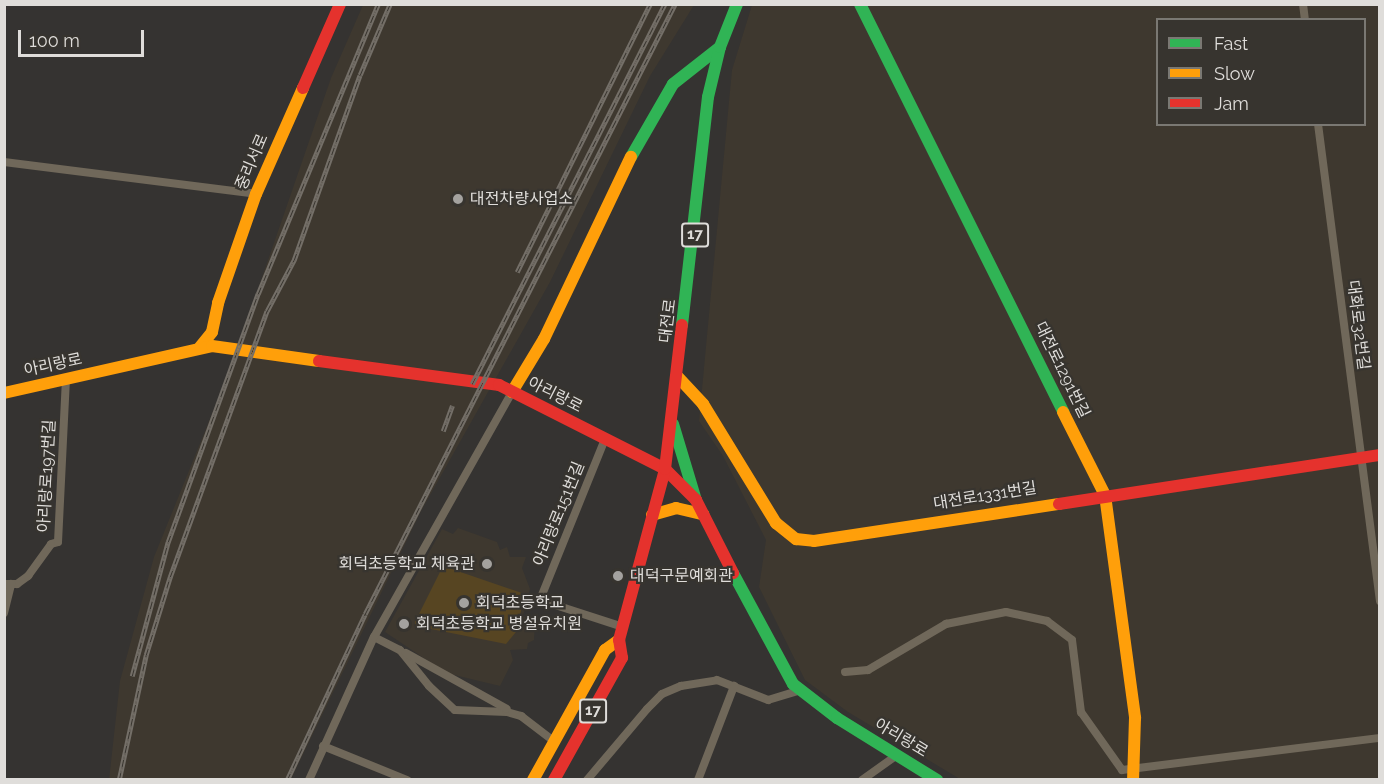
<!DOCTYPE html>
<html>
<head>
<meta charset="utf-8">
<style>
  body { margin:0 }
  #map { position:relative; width:1384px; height:784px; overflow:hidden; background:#353331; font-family:Raleway,"Noto Sans KR",sans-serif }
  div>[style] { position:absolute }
  .built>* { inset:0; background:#3e382f }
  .green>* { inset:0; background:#574522 }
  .street>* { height:8px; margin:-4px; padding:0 4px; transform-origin:4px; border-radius:4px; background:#70685a }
  .fast>* { height:12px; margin:-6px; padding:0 6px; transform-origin:6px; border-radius:6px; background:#30b455 }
  .slow>* { height:12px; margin:-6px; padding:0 6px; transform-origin:6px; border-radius:6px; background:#ff9f0a }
  .jam>* { height:12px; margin:-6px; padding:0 6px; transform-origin:6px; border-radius:6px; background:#e5322d }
  .rail>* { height:4.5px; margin-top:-2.25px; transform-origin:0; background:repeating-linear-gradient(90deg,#37342f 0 7px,#746f68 0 14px); box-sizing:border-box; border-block:2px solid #746f68 }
  .dots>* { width:16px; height:16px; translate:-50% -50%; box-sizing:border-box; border:3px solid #37342f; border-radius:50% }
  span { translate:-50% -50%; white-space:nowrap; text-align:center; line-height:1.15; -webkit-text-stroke:4.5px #37342f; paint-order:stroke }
  .shield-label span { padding:2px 4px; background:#37342f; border:2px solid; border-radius:4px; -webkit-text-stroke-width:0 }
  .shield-label { font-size:15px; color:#dfddda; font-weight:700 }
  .street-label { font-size:16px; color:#dfddda }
  .poi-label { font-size:16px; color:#dfddda }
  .left { translate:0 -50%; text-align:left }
  .right { translate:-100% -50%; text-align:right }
  .frame { position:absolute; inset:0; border:6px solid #dfddda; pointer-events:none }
  .legend { position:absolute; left:1156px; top:18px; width:210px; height:108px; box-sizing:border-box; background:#37342f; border:2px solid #7a7873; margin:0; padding:8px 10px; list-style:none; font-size:18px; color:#dfddda }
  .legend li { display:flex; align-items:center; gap:12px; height:30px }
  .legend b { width:30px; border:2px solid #7a7873 }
  .scale { position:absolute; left:18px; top:30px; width:126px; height:27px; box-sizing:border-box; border:3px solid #dfddda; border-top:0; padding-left:8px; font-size:18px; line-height:21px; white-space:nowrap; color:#dfddda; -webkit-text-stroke:4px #37342f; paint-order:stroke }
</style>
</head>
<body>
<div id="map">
  <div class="built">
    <div style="clip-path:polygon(363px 5px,694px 5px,650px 76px,550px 282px,420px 513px,291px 779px,109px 780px,120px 681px,154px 557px,231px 367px,331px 78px)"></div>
    <div style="clip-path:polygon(evenodd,752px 5px,1379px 5px,1379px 779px,960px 779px,848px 712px,805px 680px,759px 587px,766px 540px,723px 456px,699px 421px,732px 70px,752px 5px,1158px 20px,1364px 20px,1364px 124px,1158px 124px,1158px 20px)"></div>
    <div style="clip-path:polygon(458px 528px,497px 542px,500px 550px,507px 547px,510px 557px,526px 557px,522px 568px,530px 589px,523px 616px,535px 622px,534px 640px,528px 643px,527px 649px,510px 650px,513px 660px,500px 686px,446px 673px,385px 632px,442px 529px,453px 534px)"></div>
  </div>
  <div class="green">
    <div style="clip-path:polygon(443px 566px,525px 594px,516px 632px,506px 644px,416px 626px,415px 622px)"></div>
  </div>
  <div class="street">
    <div style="left:1303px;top:4px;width:16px;rotate:83deg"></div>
    <div style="left:1318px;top:124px;width:481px;rotate:82.6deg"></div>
    <div style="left:4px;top:162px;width:254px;rotate:7.2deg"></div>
    <div style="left:605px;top:439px;width:174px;rotate:112deg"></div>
    <div style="left:540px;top:600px;width:87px;rotate:18deg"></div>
    <div style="left:4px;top:584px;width:13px"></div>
    <div style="left:17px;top:584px;width:14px;rotate:-36deg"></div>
    <div style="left:28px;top:576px;width:39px;rotate:-54deg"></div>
    <div style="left:51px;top:544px;width:7px;rotate:-16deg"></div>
    <div style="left:58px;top:542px;width:162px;rotate:-87.2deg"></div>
    <div style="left:4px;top:613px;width:30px;rotate:-76deg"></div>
    <div style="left:374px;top:637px;width:29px;rotate:27deg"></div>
    <div style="left:400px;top:650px;width:46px;rotate:51.1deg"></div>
    <div style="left:429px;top:686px;width:35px;rotate:43deg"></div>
    <div style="left:455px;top:710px;width:52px;rotate:2.2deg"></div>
    <div style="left:507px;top:712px;width:15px;rotate:16deg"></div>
    <div style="left:521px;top:716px;width:43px;rotate:37.4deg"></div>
    <div style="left:406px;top:653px;width:115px;rotate:29deg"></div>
    <div style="left:845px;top:672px;width:23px;rotate:-5deg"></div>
    <div style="left:868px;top:670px;width:91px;rotate:-30.5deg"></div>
    <div style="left:946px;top:624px;width:61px;rotate:-11.3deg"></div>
    <div style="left:1006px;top:612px;width:42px;rotate:12.4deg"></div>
    <div style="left:1047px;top:621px;width:31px;rotate:37deg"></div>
    <div style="left:1072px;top:640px;width:73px;rotate:82.9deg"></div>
    <div style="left:1081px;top:712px;width:71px;rotate:54.7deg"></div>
    <div style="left:1122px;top:770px;width:260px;rotate:-7.1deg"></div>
    <div style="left:323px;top:746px;width:91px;rotate:22deg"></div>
    <div style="left:309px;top:780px;width:157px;rotate:-65.6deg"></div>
    <div style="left:374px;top:637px;width:281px;rotate:-60.6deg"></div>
    <div style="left:587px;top:780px;width:93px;rotate:-49.8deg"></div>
    <div style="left:647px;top:709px;width:21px;rotate:-45deg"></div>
    <div style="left:662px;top:694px;width:21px;rotate:-23deg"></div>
    <div style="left:681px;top:686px;width:36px;rotate:-9deg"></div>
    <div style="left:717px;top:680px;width:55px;rotate:21.4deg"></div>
    <div style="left:768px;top:700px;width:34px;rotate:-17deg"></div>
    <div style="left:698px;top:780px;width:101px;rotate:-69deg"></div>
    <div style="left:862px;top:780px;width:43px;rotate:-35.5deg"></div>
  </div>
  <div class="fast">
    <div style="left:860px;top:4px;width:456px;rotate:63.5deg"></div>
    <div style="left:631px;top:157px;width:84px;rotate:-60.1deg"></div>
    <div style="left:673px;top:84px;width:60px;rotate:-38.2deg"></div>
    <div style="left:682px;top:325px;width:229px;rotate:-83.5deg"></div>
    <div style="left:708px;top:97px;width:51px;rotate:-76.5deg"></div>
    <div style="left:720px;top:47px;width:46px;rotate:-68.4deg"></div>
    <div style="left:673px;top:424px;width:79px;rotate:73.2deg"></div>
    <div style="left:733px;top:573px;width:126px;rotate:61.6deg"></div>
    <div style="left:793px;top:684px;width:56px;rotate:37.7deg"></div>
    <div style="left:837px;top:718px;width:118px;rotate:31.8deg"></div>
  </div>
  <div class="slow">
    <div style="left:200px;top:347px;width:19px;rotate:-51deg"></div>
    <div style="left:212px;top:332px;width:30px;rotate:-78deg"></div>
    <div style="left:218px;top:303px;width:115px;rotate:-70.8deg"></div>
    <div style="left:256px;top:194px;width:116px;rotate:-66.1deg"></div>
    <div style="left:678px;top:377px;width:37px;rotate:47deg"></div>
    <div style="left:703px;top:404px;width:140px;rotate:58.5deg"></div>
    <div style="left:776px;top:523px;width:26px;rotate:39deg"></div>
    <div style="left:796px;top:539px;width:18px;rotate:6deg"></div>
    <div style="left:814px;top:541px;width:248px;rotate:-8.6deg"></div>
    <div style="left:512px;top:392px;width:62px;rotate:-58.9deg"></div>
    <div style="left:544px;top:339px;width:202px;rotate:-64.5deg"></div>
    <div style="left:4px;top:393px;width:213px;rotate:-12.7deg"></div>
    <div style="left:212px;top:346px;width:108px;rotate:8deg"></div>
    <div style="left:1063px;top:412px;width:93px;rotate:63.2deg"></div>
    <div style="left:1105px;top:495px;width:225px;rotate:82.3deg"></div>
    <div style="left:1135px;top:718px;width:62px;rotate:91.8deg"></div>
    <div style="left:652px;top:515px;width:25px;rotate:-16deg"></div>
    <div style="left:676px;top:508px;width:28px;rotate:13deg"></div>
    <div style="left:533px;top:780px;width:149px;rotate:-61deg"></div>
    <div style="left:605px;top:650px;width:17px;rotate:-36deg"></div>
  </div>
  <div class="jam">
    <div style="left:303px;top:88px;width:92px;rotate:-66.2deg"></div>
    <div style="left:319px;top:361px;width:182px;rotate:7.6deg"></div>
    <div style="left:499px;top:385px;width:186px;rotate:26.8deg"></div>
    <div style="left:665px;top:469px;width:44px;rotate:45deg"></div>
    <div style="left:696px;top:500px;width:82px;rotate:63.1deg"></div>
    <div style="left:1059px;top:504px;width:325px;rotate:-8.7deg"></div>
    <div style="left:554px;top:780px;width:140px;rotate:-60.9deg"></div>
    <div style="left:622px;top:658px;width:18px;rotate:-99deg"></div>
    <div style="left:619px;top:640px;width:177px;rotate:-74.9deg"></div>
    <div style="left:665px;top:469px;width:145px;rotate:-83.3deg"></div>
  </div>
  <div class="rail">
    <div style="left:517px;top:272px;width:299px;rotate:-63.6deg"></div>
    <div style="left:472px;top:384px;width:426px;rotate:-63.1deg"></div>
    <div style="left:443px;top:431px;width:27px;rotate:-70deg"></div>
    <div style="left:132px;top:676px;width:139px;rotate:-75deg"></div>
    <div style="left:168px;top:542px;width:264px;rotate:-70.1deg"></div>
    <div style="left:258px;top:294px;width:314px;rotate:-67.5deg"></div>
    <div style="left:119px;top:780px;width:128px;rotate:-77.8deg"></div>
    <div style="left:146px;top:655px;width:82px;rotate:-72.9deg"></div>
    <div style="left:170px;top:577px;width:283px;rotate:-70deg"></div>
    <div style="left:267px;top:311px;width:58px;rotate:-62.1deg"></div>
    <div style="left:294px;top:260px;width:196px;rotate:-70.4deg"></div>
    <div style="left:360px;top:75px;width:77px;rotate:-67.1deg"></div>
    <div style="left:287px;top:780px;width:183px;rotate:-64.8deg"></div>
    <div style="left:365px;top:614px;width:684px;rotate:-63.06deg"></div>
  </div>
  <div class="dots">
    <div style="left:458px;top:199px;background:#a4a29f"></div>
    <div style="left:487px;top:564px;background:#a4a29f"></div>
    <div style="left:618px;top:576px;background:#a4a29f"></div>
    <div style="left:464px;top:603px;background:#a4a29f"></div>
    <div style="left:404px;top:624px;background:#a4a29f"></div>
  </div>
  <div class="shield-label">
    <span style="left:695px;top:235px">17</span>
    <span style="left:593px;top:711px">17</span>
  </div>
  <div class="street-label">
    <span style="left:252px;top:162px;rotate:-67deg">중리서로</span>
    <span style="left:668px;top:321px;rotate:-83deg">대전로</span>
    <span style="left:1358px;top:325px;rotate:83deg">대화로32번길</span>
    <span style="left:53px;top:365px;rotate:-12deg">아리랑로</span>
    <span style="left:1062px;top:370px;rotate:64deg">대전로1291번길</span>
    <span style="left:555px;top:395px;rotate:27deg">아리랑로</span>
    <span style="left:47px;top:476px;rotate:-87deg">아리랑로197번길</span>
    <span style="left:985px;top:496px;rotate:-9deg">대전로1331번길</span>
    <span style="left:559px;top:514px;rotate:-68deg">아리랑로151번길</span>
    <span style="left:901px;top:738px;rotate:31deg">아리랑로</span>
  </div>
  <div class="poi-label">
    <span class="left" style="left:470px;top:199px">대전차량사업소</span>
    <span class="right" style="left:475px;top:564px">회덕초등학교 체육관</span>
    <span class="left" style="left:630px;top:576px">대덕구문예회관</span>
    <span class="left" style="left:476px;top:603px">회덕초등학교</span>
    <span class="left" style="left:416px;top:624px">회덕초등학교 병설유치원</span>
  </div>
  <div class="frame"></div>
  <ul class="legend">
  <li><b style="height:8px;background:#30b455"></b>Fast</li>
  <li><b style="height:8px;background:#ff9f0a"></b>Slow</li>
  <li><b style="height:8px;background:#e5322d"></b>Jam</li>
  </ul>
  <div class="scale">100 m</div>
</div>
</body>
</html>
